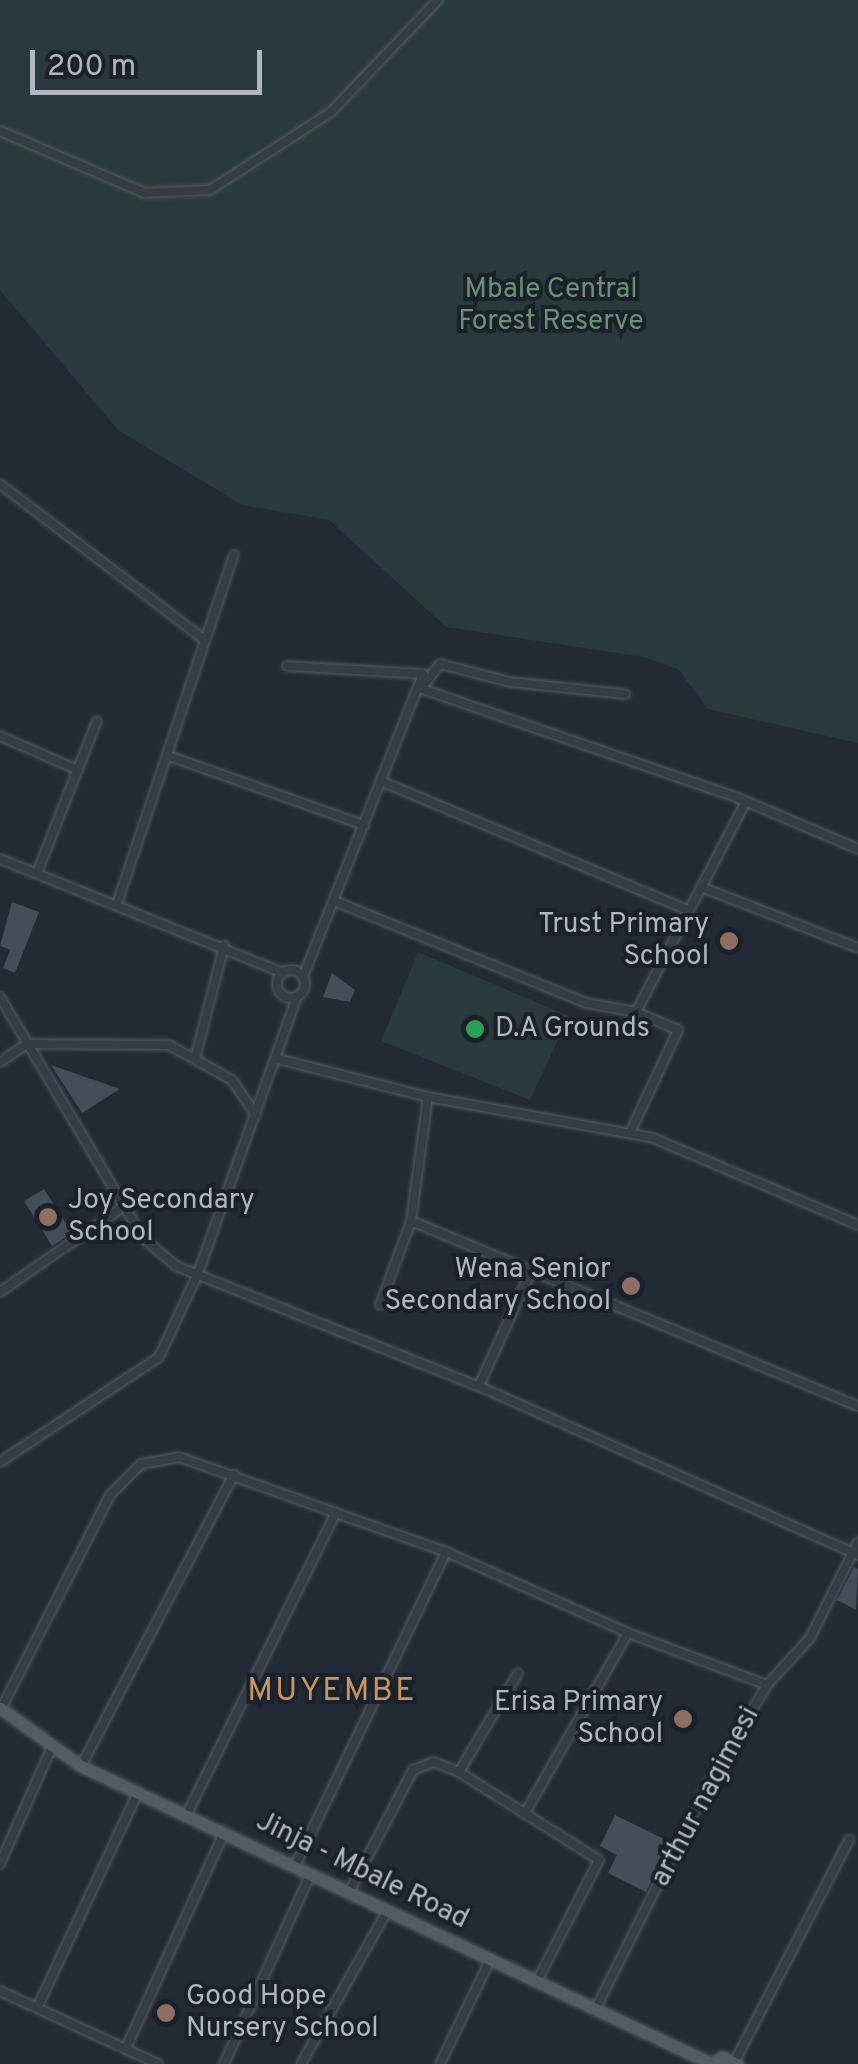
<!DOCTYPE html>
<html>
<head>
<meta charset="utf-8">
<style>
  body { margin:0 }
  #map { position:relative; width:858px; height:2064px; overflow:hidden; background:#222a35; font-family:Overpass,sans-serif }
  div>[style] { position:absolute }
  .green>* { inset:0; background:#283a3b }
  .building>* { inset:0; background:#444d5a }
  .roads { filter:drop-shadow(0 0 2px #535a64) drop-shadow(0 0 2px #535a64) }
  .minor>* { height:8px; margin:-4px; padding:0 4px; transform-origin:4px; border-radius:4px; background:#363c46 }
  .minor>.ring { margin:-4px; padding:0; box-sizing:content-box; background:none; border:8px solid #363c46; border-radius:50% }
  .primary>* { height:11px; margin:-5.5px; padding:0 5.5px; transform-origin:5.5px; border-radius:5.5px; background:#545b66 }
  .dots>* { width:28px; height:28px; translate:-50% -50%; box-sizing:border-box; border:5px solid #1b212b; border-radius:50% }
  span { translate:-50% -50%; white-space:nowrap; text-align:center; line-height:1.15; -webkit-text-stroke:8px #1b212b; paint-order:stroke }
  .park-label { font-size:28px; color:#6a9175 }
  .poi-label { font-size:28px; color:#b0b7c3 }
  .right { translate:-100% -50%; text-align:right }
  .left { translate:0 -50%; text-align:left }
  .street-label { font-size:28px; color:#b0b7c3 }
  .quarter-label { font-size:32px; color:#c89566; letter-spacing:2.5px }
  .scale { position:absolute; left:30px; top:50px; width:232px; height:45px; box-sizing:border-box; border:5px solid #b0b7c3; border-top:0; padding-left:12px; font-size:30px; line-height:35px; white-space:nowrap; color:#b0b7c3; -webkit-text-stroke:8px #1b212b; paint-order:stroke }
</style>
</head>
<body>
<div id="map">
  <div class="green">
    <div style="clip-path:polygon(0 0,858px 0,858px 743px,708px 709px,678px 669px,643px 657px,446px 627px,329px 520px,242px 505px,118px 430px,0 290px)"></div>
    <div style="clip-path:polygon(418px 952px,569px 1016px,530px 1100px,381px 1041px)"></div>
  </div>
  <div class="building">
    <div style="clip-path:polygon(12px 902px,39px 912px,15px 973px,3px 968px,10px 950px,0 946px)"></div>
    <div style="clip-path:polygon(332px 973px,355px 990px,350px 1002px,323px 997px)"></div>
    <div style="clip-path:polygon(51px 1065px,120px 1089px,82px 1113px)"></div>
    <div style="clip-path:polygon(44px 1189px,72px 1233px,52px 1246px,24px 1201px)"></div>
    <div style="clip-path:polygon(854px 1567px,858px 1569px,856px 1610px,837px 1600px)"></div>
    <div style="clip-path:polygon(615px 1815px,670px 1842px,646px 1892px,608px 1873px,617px 1855px,600px 1846px)"></div>
  </div>
  <div class="roads">
    <div class="minor">
      <div style="left:0;top:131px;width:158px;rotate:23.2deg"></div>
      <div style="left:145px;top:193px;width:65px;rotate:-2.6deg"></div>
      <div style="left:210px;top:190px;width:144px;rotate:-32.8deg"></div>
      <div style="left:331px;top:112px;width:155px;rotate:-46.3deg"></div>
      <div style="left:0;top:484px;width:258px;rotate:37.3deg"></div>
      <div style="left:287px;top:666px;width:136px;rotate:3.4deg"></div>
      <div style="left:423px;top:674px;width:326px;rotate:111.6deg"></div>
      <div style="left:424px;top:685px;width:26px;rotate:-53deg"></div>
      <div style="left:440px;top:664px;width:72px;rotate:14.4deg"></div>
      <div style="left:510px;top:682px;width:116px;rotate:6deg"></div>
      <div style="left:422px;top:689px;width:334px;rotate:19deg"></div>
      <div style="left:738px;top:798px;width:130px;rotate:23deg"></div>
      <div style="left:0;top:736px;width:85px;rotate:23.6deg"></div>
      <div style="left:172px;top:757px;width:204px;rotate:19.5deg"></div>
      <div style="left:383px;top:782px;width:331px;rotate:22.8deg"></div>
      <div style="left:0;top:859px;width:305px;rotate:21.9deg"></div>
      <div style="left:37px;top:873px;width:163px;rotate:-68.5deg"></div>
      <div style="left:701px;top:887px;width:168px;rotate:21.2deg"></div>
      <div style="left:334px;top:901px;width:272px;rotate:22deg"></div>
      <div style="left:586px;top:1003px;width:51px;rotate:10.2deg"></div>
      <div style="left:117px;top:904px;width:368px;rotate:-71.5deg"></div>
      <div class="ring" style="left:277px;top:970px;width:20px;height:20px"></div>
      <div style="left:0;top:997px;width:280px;rotate:59.3deg"></div>
      <div style="left:143px;top:1238px;width:43px;rotate:40.3deg"></div>
      <div style="left:176px;top:1266px;width:330px;rotate:21.7deg"></div>
      <div style="left:483px;top:1388px;width:411px;rotate:24deg"></div>
      <div style="left:196px;top:1055px;width:113px;rotate:-75.6deg"></div>
      <div style="left:278px;top:1059px;width:155px;rotate:14.2deg"></div>
      <div style="left:428px;top:1097px;width:229px;rotate:10.3deg"></div>
      <div style="left:653px;top:1138px;width:223px;rotate:23deg"></div>
      <div style="left:0;top:1062px;width:32px;rotate:-34deg"></div>
      <div style="left:27px;top:1044px;width:142px;rotate:0.4deg"></div>
      <div style="left:169px;top:1045px;width:72px;rotate:29.1deg"></div>
      <div style="left:232px;top:1080px;width:42px;rotate:55.6deg"></div>
      <div style="left:630px;top:1133px;width:114px;rotate:-65deg"></div>
      <div style="left:678px;top:1030px;width:46px;rotate:-156.8deg"></div>
      <div style="left:636px;top:1012px;width:237px;rotate:-62.4deg"></div>
      <div style="left:411px;top:1221px;width:484px;rotate:22.5deg"></div>
      <div style="left:0;top:1292px;width:151px;rotate:-34.7deg"></div>
      <div style="left:380px;top:1305px;width:90px;rotate:-69.7deg"></div>
      <div style="left:411px;top:1221px;width:125px;rotate:-82.2deg"></div>
      <div style="left:479px;top:1386px;width:128px;rotate:-65.6deg"></div>
      <div style="left:0;top:1462px;width:191px;rotate:-33.4deg"></div>
      <div style="left:159px;top:1357px;width:89px;rotate:-64.9deg"></div>
      <div style="left:197px;top:1276px;width:296px;rotate:-70.3deg"></div>
      <div style="left:1px;top:1709px;width:240px;rotate:-63deg"></div>
      <div style="left:110px;top:1495px;width:44px;rotate:-45deg"></div>
      <div style="left:141px;top:1464px;width:39px;rotate:-10deg"></div>
      <div style="left:179px;top:1457px;width:167px;rotate:19.6deg"></div>
      <div style="left:81px;top:1766px;width:329px;rotate:-62.3deg"></div>
      <div style="left:459px;top:1772px;width:115px;rotate:-59.2deg"></div>
      <div style="left:525px;top:1813px;width:207px;rotate:-60.2deg"></div>
      <div style="left:628px;top:1633px;width:148px;rotate:20.5deg"></div>
      <div style="left:187px;top:1814px;width:336px;rotate:-63.7deg"></div>
      <div style="left:336px;top:1513px;width:114px;rotate:19.4deg"></div>
      <div style="left:444px;top:1551px;width:201px;rotate:24deg"></div>
      <div style="left:0;top:1864px;width:126px;rotate:-66.1deg"></div>
      <div style="left:294px;top:1868px;width:351px;rotate:-64.3deg"></div>
      <div style="left:348px;top:1894px;width:140px;rotate:-62.3deg"></div>
      <div style="left:413px;top:1770px;width:22px;rotate:-21deg"></div>
      <div style="left:434px;top:1762px;width:27px;rotate:22deg"></div>
      <div style="left:459px;top:1772px;width:165px;rotate:32.2deg"></div>
      <div style="left:599px;top:1860px;width:138px;rotate:117.1deg"></div>
      <div style="left:0;top:1991px;width:174px;rotate:24.8deg"></div>
      <div style="left:37px;top:2008px;width:238px;rotate:-64.9deg"></div>
      <div style="left:595px;top:2010px;width:253px;rotate:-63.4deg"></div>
      <div style="left:708px;top:1784px;width:115px;rotate:-59.2deg"></div>
      <div style="left:767px;top:1685px;width:64px;rotate:-47.5deg"></div>
      <div style="left:810px;top:1638px;width:107px;rotate:-63.4deg"></div>
      <div style="left:126px;top:2048px;width:236px;rotate:-65.5deg"></div>
      <div style="left:735px;top:2061px;width:249px;rotate:-62.7deg"></div>
      <div style="left:224px;top:2064px;width:208px;rotate:-65.5deg"></div>
      <div style="left:301px;top:2064px;width:173px;rotate:-60.6deg"></div>
      <div style="left:440px;top:2064px;width:115px;rotate:-64.3deg"></div>
    </div>
    <div class="primary">
      <div style="left:0;top:1708px;width:100px;rotate:35.6deg"></div>
      <div style="left:81px;top:1766px;width:698px;rotate:25.28deg"></div>
      <div style="left:712px;top:2064px;width:12px;rotate:-35deg"></div>
      <div style="left:722px;top:2057px;width:17px;rotate:25deg"></div>
    </div>
  </div>
  <div class="dots">
    <div style="left:729px;top:941px;background:#8d6e63"></div>
    <div style="left:475px;top:1029px;background:#2e9e5b"></div>
    <div style="left:48px;top:1217px;background:#8d6e63"></div>
    <div style="left:631px;top:1286px;background:#8d6e63"></div>
    <div style="left:683px;top:1719px;background:#8d6e63"></div>
    <div style="left:166px;top:2013px;background:#8d6e63"></div>
  </div>
  <div class="park-label">
    <span style="left:551px;top:306px">Mbale Central<br>Forest Reserve</span>
  </div>
  <div class="poi-label">
    <span class="right" style="left:709px;top:941px">Trust Primary<br>School</span>
    <span class="left" style="left:495px;top:1029px">D.A Grounds</span>
    <span class="left" style="left:68px;top:1217px">Joy Secondary<br>School</span>
    <span class="right" style="left:611px;top:1286px">Wena Senior<br>Secondary School</span>
    <span class="right" style="left:663px;top:1719px">Erisa Primary<br>School</span>
    <span class="left" style="left:186px;top:2013px">Good Hope<br>Nursery School</span>
  </div>
  <div class="street-label">
    <span style="left:706px;top:1797px;rotate:-62deg">arthur nagimesi</span>
    <span style="left:362px;top:1871px;rotate:26deg">Jinja - Mbale Road</span>
  </div>
  <div class="quarter-label">
    <span style="left:332px;top:1692px">MUYEMBE</span>
  </div>
  <div class="scale">200 m</div>
</div>
</body>
</html>
